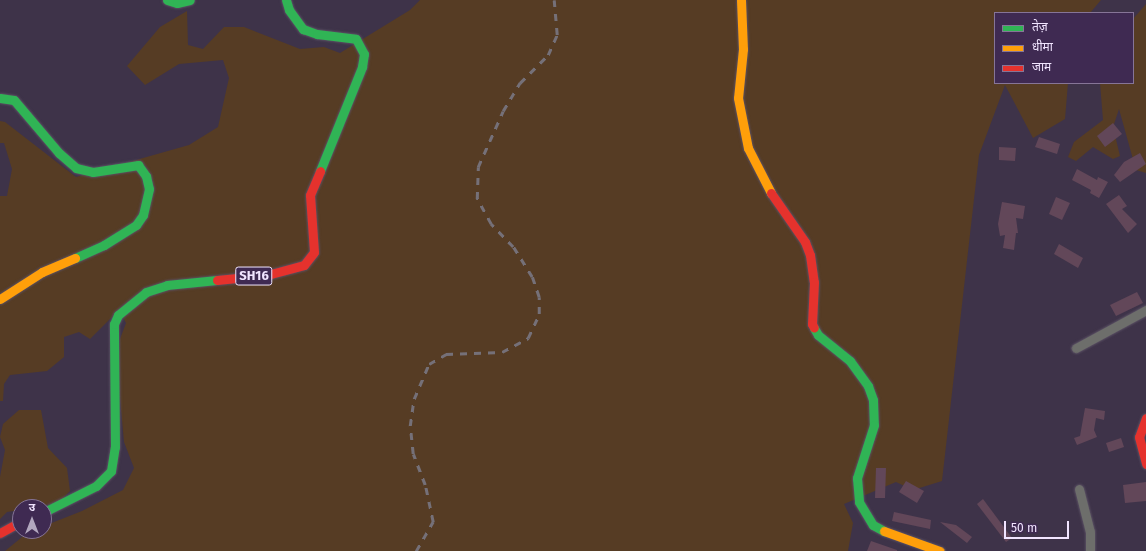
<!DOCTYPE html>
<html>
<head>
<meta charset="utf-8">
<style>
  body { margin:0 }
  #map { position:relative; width:1146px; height:551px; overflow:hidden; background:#3e3349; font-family:"Fira Sans","Noto Sans Devanagari",sans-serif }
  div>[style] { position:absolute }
  .green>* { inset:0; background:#563c24 }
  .building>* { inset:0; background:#624759 }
  .roads { filter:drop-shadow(0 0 1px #5b5164) drop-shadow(0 0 1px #5b5164) }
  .street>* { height:9px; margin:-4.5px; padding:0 4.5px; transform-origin:4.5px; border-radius:4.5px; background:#6d6e6b }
  .fast>* { height:9px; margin:-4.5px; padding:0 4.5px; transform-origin:4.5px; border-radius:4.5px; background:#30b455 }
  .slow>* { height:9px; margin:-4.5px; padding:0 4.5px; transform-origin:4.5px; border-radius:4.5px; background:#ff9f0a }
  .jam>* { height:9px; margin:-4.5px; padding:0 4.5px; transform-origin:4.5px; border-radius:4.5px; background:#e5322d }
  .rail>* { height:2.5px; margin-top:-1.25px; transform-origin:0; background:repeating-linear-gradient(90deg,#757078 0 7px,transparent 0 14px) }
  span { translate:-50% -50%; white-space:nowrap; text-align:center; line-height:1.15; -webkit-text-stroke:3.5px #3f2a52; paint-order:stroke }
  .shield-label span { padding:1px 3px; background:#3f2a52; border:1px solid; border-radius:3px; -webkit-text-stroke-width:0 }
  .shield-label { font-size:13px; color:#f1e5ff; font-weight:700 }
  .legend { position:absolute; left:994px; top:12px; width:140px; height:72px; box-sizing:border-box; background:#3f2a52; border:1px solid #867597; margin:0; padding:5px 7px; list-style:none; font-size:12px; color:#f1e5ff }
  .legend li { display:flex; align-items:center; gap:8px; height:20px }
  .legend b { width:20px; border:1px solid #867597 }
  .north { position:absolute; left:12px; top:499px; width:40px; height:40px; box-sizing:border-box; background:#3f2a52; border:1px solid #867597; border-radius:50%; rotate:0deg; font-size:11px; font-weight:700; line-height:16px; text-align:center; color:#f1e5ff }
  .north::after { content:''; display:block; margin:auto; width:14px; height:18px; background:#b2a7bf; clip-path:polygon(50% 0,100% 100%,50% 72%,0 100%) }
  .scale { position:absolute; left:1004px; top:521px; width:65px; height:18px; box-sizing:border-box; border:2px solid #f1e5ff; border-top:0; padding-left:5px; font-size:12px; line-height:14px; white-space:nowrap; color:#f1e5ff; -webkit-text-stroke:3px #3f2a52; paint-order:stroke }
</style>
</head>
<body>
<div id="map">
  <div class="green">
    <div style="clip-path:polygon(420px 0,1101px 0,1090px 13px,995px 13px,995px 83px,1068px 83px,1065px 119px,1033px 138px,1005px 85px,979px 155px,942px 481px,913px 490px,896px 482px,844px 504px,853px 523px,848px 551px,5px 551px,27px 533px,44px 531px,44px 526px,82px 511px,123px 490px,134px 468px,124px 442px,118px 376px,120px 339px,126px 323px,119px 310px,90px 339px,79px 332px,64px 337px,64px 357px,47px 371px,10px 375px,4px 384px,3px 401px,0 401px,0 196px,7px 196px,12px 169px,4px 143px,0 143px,0 121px,5px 122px,76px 177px,189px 145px,218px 127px,229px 78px,223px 60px,179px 64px,145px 85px,127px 66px,160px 27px,187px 11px,188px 45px,203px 49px,224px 27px,244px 27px,300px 49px,324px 47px,340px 53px,410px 10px)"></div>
    <div style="clip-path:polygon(1146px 4px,1146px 173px,1136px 170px,1119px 109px,1113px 127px,1120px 156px,1113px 159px,1093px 147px,1076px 161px,1068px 157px,1074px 142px,1103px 120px,1100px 83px,1133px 83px,1133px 19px)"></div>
    <div style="clip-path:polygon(19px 410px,41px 410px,48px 448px,67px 468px,70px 491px,57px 504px,20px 507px,20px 510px,7px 512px,0 519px,0 477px,5px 450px,0 437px,3px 424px)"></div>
  </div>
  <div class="building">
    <div style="clip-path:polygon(1113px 123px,1122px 134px,1105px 147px,1097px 136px)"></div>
    <div style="clip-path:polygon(1039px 137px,1060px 144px,1057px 154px,1035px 147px)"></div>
    <div style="clip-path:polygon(999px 147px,1016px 148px,1015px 161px,999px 160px)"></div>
    <div style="clip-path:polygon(1140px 153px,1146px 164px,1120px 182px,1114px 175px,1124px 162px)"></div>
    <div style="clip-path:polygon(1077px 169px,1097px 180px,1098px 177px,1108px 182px,1099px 198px,1090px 193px,1091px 190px,1072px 180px)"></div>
    <div style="clip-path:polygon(1119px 195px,1127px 206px,1122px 209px,1137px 224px,1128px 233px,1106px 204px)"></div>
    <div style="clip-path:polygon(1056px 197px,1070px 203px,1062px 220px,1049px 214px)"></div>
    <div style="clip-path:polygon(1002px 202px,1025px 206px,1023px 219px,1016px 218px,1018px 233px,1016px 233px,1014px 250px,1003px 248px,1005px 235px,1000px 236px,998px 224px)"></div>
    <div style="clip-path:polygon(1059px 244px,1083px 258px,1078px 268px,1054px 254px)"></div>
    <div style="clip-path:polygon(1137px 292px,1143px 303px,1116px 316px,1110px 305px)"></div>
    <div style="clip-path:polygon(1085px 408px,1105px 411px,1104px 420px,1096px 418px,1094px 430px,1097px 437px,1077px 445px,1074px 438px,1080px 436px)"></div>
    <div style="clip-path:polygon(1121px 438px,1124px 447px,1109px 452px,1106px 443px)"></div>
    <div style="clip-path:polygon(876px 468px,886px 468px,885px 498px,875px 498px)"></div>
    <div style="clip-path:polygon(906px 481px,924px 491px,917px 503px,899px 492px)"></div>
    <div style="clip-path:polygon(1146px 482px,1146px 501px,1125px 503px,1123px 485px)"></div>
    <div style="clip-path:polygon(983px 499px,1012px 538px,1006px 542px,977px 504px)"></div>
    <div style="clip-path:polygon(894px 512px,931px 520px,930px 529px,892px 521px)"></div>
    <div style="clip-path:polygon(940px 522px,956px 525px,972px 537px,967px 543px)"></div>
    <div style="clip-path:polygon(871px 541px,897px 550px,897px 551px,867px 551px)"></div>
  </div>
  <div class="roads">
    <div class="street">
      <div style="left:1076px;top:348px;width:80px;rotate:-28.5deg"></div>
      <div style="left:1079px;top:489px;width:44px;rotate:75.7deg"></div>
      <div style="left:1090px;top:532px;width:19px;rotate:90deg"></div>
    </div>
    <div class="fast">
      <div style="left:167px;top:0;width:10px;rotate:17deg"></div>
      <div style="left:177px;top:3px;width:13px;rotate:-13deg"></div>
      <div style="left:286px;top:0;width:10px;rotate:73deg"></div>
      <div style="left:289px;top:10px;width:24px;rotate:54deg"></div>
      <div style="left:303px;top:29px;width:15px;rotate:20deg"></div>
      <div style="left:317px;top:34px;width:39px;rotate:7deg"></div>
      <div style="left:356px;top:39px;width:17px;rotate:62deg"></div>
      <div style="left:364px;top:54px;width:13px;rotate:99deg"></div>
      <div style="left:362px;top:67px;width:112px;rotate:112deg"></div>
      <div style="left:0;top:98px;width:14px;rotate:8deg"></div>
      <div style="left:14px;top:100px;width:70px;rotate:49.7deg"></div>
      <div style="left:59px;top:153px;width:23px;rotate:41deg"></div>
      <div style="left:76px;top:168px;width:17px;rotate:13deg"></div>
      <div style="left:93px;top:172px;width:46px;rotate:-8.8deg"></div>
      <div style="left:138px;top:165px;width:14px;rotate:54deg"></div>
      <div style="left:146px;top:176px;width:13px;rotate:77deg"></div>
      <div style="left:149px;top:189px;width:27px;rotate:103deg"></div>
      <div style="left:143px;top:215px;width:12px;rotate:125deg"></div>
      <div style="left:136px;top:225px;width:38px;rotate:148deg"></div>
      <div style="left:104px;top:245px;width:32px;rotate:156deg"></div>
      <div style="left:814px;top:328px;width:8px;rotate:60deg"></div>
      <div style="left:818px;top:335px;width:41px;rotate:39.1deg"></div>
      <div style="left:850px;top:361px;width:31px;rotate:54deg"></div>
      <div style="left:868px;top:386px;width:15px;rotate:70deg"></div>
      <div style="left:873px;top:400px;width:25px;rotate:88deg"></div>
      <div style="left:874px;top:425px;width:56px;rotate:107.8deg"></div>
      <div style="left:857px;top:478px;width:24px;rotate:85deg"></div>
      <div style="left:859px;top:502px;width:27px;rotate:59deg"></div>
      <div style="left:873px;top:525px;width:13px;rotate:29deg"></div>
      <div style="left:44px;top:512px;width:58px;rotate:-26.6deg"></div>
      <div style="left:96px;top:486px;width:21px;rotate:-45deg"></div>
      <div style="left:111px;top:471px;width:24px;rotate:-81deg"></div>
      <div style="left:115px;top:447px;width:123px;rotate:-90.5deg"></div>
      <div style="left:114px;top:324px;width:10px;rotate:-66deg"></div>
      <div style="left:118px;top:315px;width:36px;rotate:-39deg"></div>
      <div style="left:146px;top:292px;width:22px;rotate:-18deg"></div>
      <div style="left:167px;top:285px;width:50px;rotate:-5.7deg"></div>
    </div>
    <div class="slow">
      <div style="left:741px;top:0;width:49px;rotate:87.7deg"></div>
      <div style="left:743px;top:49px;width:49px;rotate:95.8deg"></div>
      <div style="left:738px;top:98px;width:51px;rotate:78.7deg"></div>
      <div style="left:748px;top:148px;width:51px;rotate:62.9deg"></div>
      <div style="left:0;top:299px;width:50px;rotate:-32.7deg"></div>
      <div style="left:42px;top:272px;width:36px;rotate:-23deg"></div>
      <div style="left:884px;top:531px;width:59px;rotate:19.7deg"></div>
    </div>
    <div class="jam">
      <div style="left:771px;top:193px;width:60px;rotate:55.2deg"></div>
      <div style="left:805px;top:242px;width:14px;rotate:69deg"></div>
      <div style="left:810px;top:255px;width:27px;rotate:82deg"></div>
      <div style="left:814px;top:282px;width:42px;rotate:92.7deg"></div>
      <div style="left:812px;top:324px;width:4px;rotate:63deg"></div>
      <div style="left:217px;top:280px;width:50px;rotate:-5.7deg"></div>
      <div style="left:267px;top:275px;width:38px;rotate:-15deg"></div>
      <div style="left:304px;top:265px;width:16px;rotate:-52deg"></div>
      <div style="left:314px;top:252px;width:57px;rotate:-94deg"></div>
      <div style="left:310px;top:195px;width:26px;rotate:-67deg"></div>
      <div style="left:1146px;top:418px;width:20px;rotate:110deg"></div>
      <div style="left:1139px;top:437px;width:28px;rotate:75deg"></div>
      <div style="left:0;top:533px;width:23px;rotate:-29deg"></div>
    </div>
  </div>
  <div class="rail">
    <div style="left:416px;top:551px;width:34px;rotate:-60deg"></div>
    <div style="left:433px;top:522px;width:38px;rotate:-102deg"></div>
    <div style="left:425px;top:485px;width:33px;rotate:-111deg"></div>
    <div style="left:413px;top:454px;width:28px;rotate:-96deg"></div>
    <div style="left:410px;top:426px;width:27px;rotate:-82deg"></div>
    <div style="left:414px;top:399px;width:38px;rotate:-67deg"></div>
    <div style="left:429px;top:364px;width:20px;rotate:-30deg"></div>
    <div style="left:446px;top:354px;width:56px;rotate:-2deg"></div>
    <div style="left:502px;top:352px;width:30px;rotate:-28deg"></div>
    <div style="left:528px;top:338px;width:26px;rotate:-65deg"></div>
    <div style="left:539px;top:314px;width:17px;rotate:-90deg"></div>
    <div style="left:539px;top:297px;width:21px;rotate:-109deg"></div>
    <div style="left:532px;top:277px;width:36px;rotate:-122deg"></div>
    <div style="left:513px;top:247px;width:32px;rotate:-134deg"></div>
    <div style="left:491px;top:224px;width:29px;rotate:-119deg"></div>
    <div style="left:477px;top:199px;width:32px;rotate:-88deg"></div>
    <div style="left:478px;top:167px;width:61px;rotate:-65.9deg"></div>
    <div style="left:503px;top:111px;width:33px;rotate:-59deg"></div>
    <div style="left:520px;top:83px;width:40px;rotate:-45deg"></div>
    <div style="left:548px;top:55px;width:22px;rotate:-66deg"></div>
    <div style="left:557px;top:35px;width:35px;rotate:-95deg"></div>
  </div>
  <div class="shield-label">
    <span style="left:254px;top:276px">SH16</span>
  </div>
  <ul class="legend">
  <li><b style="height:5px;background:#30b455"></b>तेज़</li>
  <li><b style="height:5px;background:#ff9f0a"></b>धीमा</li>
  <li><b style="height:5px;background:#e5322d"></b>जाम</li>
  </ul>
  <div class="north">उ</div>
  <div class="scale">50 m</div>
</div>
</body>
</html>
